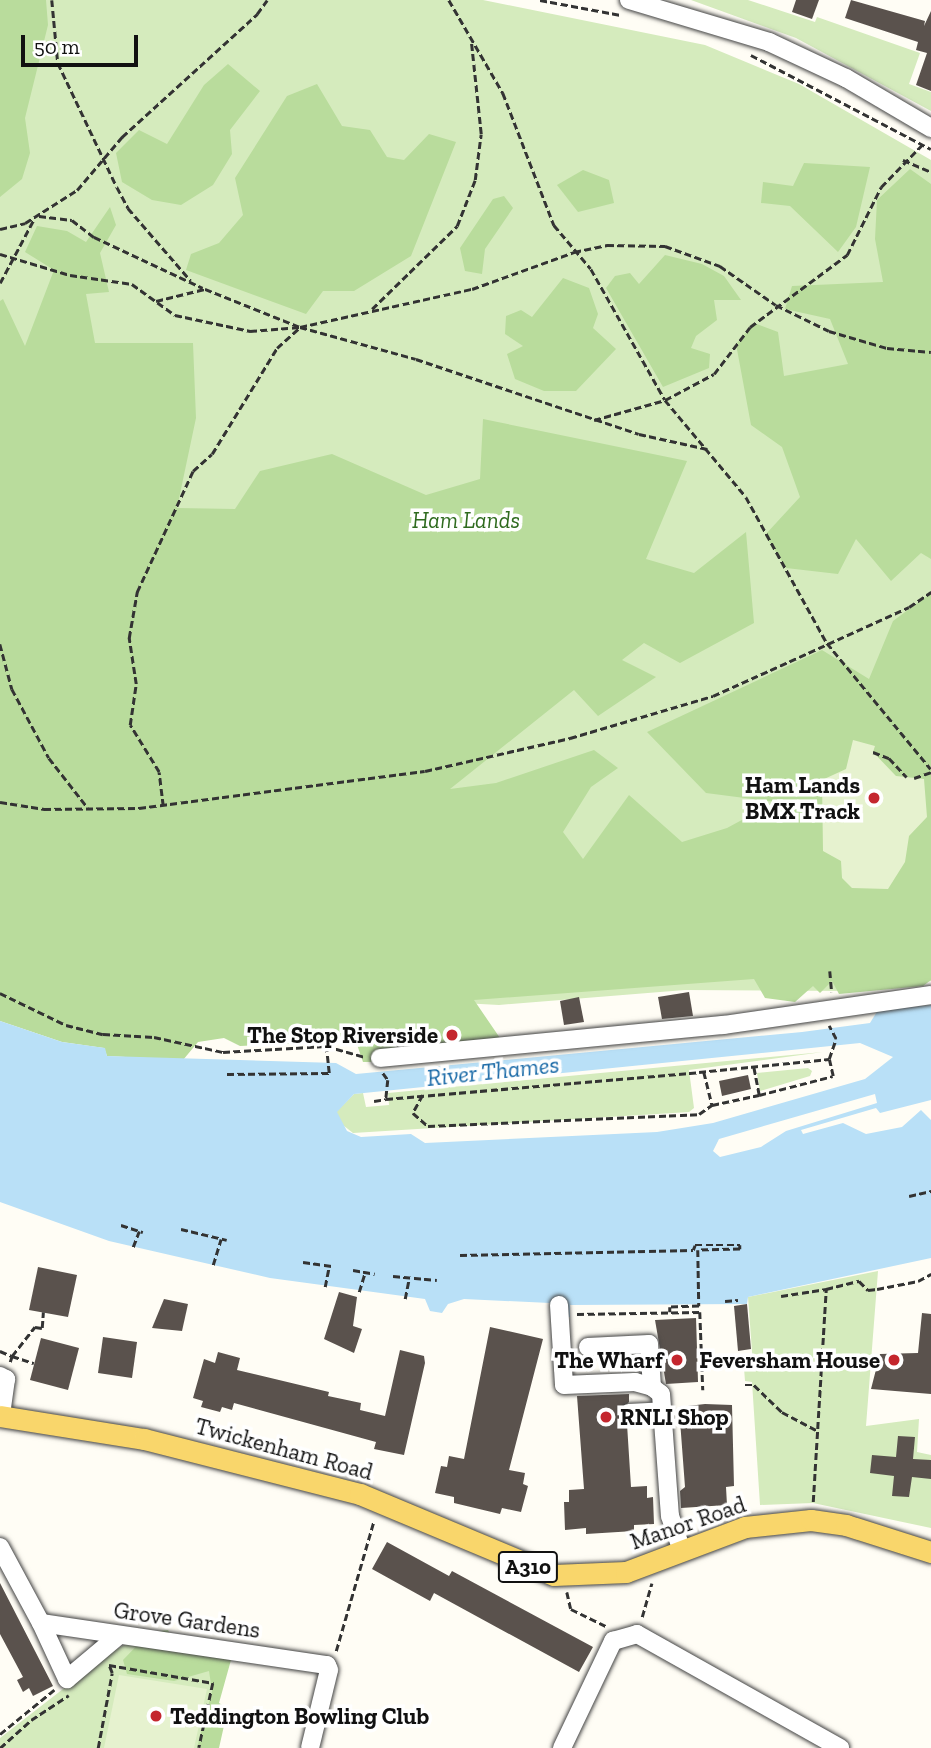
<!DOCTYPE html>
<html>
<head>
<meta charset="utf-8">
<style>
  body { margin:0 }
  #map { position:relative; width:931px; height:1748px; overflow:hidden; background:#fffdf5; font-family:"Zilla Slab",serif }
  div>[style] { position:absolute }
  .green>* { inset:0; background:#d5ebbd }
  .forest>* { inset:0; background:#b9dc9c }
  .pitch>* { inset:0; background:#e6f2cf }
  .water>* { inset:0; background:#b9e0f7 }
  .building>* { inset:0; background:#5a524d }
  .path>* { height:2.5px; margin-top:-1.25px; transform-origin:0; background:repeating-linear-gradient(90deg,#333 0 7px,transparent 0 10.5px) }
  .roads { filter:drop-shadow(0 0 2px #444) drop-shadow(0 0 2px #444) }
  .minor>* { height:18px; margin:-9px; padding:0 9px; transform-origin:9px; border-radius:9px; background:#fff }
  .major>* { height:21px; margin:-10.5px; padding:0 10.5px; transform-origin:10.5px; border-radius:10.5px; background:#f9d66b }
  .dots>* { width:19px; height:19px; translate:-50% -50%; box-sizing:border-box; border:4px solid #fff; border-radius:50% }
  span { translate:-50% -50%; white-space:nowrap; text-align:center; line-height:1.15; -webkit-text-stroke:7px #fff; paint-order:stroke }
  .shield-label span { padding:2px 5px; background:#fff; border:2px solid; border-radius:5px; -webkit-text-stroke-width:0 }
  .shield-label { font-size:21px; color:#111; font-weight:700 }
  .park-label { font-size:23px; color:#2f6b1f; font-style:italic }
  .poi-label { font-size:23px; color:#111; font-weight:700 }
  .right { translate:-100% -50%; text-align:right }
  .left { translate:0 -50%; text-align:left }
  .street-label { font-size:23px; color:#111 }
  .water-label { font-size:24px; color:#1768a6; font-style:italic }
  .scale { position:absolute; left:21px; top:35px; width:117px; height:32px; box-sizing:border-box; border:4px solid #111; border-top:0; padding-left:9px; font-size:21px; line-height:24px; white-space:nowrap; color:#111; -webkit-text-stroke:5px #fff; paint-order:stroke }
</style>
</head>
<body>
<div id="map">
  <div class="green">
    <div style="clip-path:polygon(0 0,483px 0,705px 45px,799px 84px,931px 160px,931px 981px,854px 991px,685px 990px,499px 1005px,462px 1003px,462px 1037px,381px 1040px,228px 1022px,0 970px)"></div>
    <div style="clip-path:polygon(691px 0,748px 0,815px 22px,817px 17px,920px 53px,909px 84px,931px 92px,931px 111px,796px 38px)"></div>
    <div style="clip-path:polygon(823px 1052px,689px 1070px,694px 1108px,689px 1112px,353px 1133px,339px 1122px,336px 1112px,354px 1094px,363px 1093px,366px 1107px,389px 1105px,388px 1093px)"></div>
    <div style="clip-path:polygon(808px 1068px,812px 1071px,810px 1076px,760px 1091px,757px 1073px)"></div>
    <div style="clip-path:polygon(878px 1271px,866px 1426px,919px 1419px,917px 1452px,931px 1455px,931px 1528px,813px 1503px,760px 1505px,752px 1382px,745px 1381px,744px 1368px,753px 1365px,748px 1297px)"></div>
    <div style="clip-path:polygon(128px 1643px,222px 1657px,203px 1748px,0 1748px,0 1738px,108px 1654px)"></div>
  </div>
  <div class="forest">
    <div style="clip-path:polygon(0 0,46px 0,48px 25px,25px 118px,30px 153px,22px 179px,0 197px)"></div>
    <div style="clip-path:polygon(228px 64px,260px 91px,230px 130px,232px 154px,213px 185px,181px 205px,152px 200px,122px 182px,116px 153px,139px 130px,167px 144px,204px 85px)"></div>
    <div style="clip-path:polygon(317px 84px,342px 126px,370px 130px,387px 157px,404px 160px,429px 134px,456px 142px,411px 256px,354px 291px,323px 291px,306px 314px,186px 270px,191px 254px,219px 243px,243px 215px,235px 178px,287px 96px)"></div>
    <div style="clip-path:polygon(804px 163px,870px 167px,856px 227px,838px 252px,790px 206px,761px 203px,763px 182px,793px 186px)"></div>
    <div style="clip-path:polygon(910px 169px,931px 184px,931px 559px,921px 553px,891px 581px,856px 539px,838px 574px,786px 568px,765px 535px,800px 497px,782px 447px,751px 425px,736px 344px,754px 323px,778px 332px,784px 376px,848px 364px,830px 319px,785px 309px,792px 286px,883px 282px,875px 239px,877px 200px)"></div>
    <div style="clip-path:polygon(583px 170px,609px 180px,614px 203px,578px 212px,557px 185px)"></div>
    <div style="clip-path:polygon(504px 196px,513px 208px,485px 249px,482px 274px,465px 271px,460px 248px,493px 199px)"></div>
    <div style="clip-path:polygon(110px 207px,116px 225px,100px 253px,109px 292px,86px 294px,95px 343px,193px 343px,196px 418px,177px 508px,235px 509px,260px 471px,332px 454px,426px 495px,480px 479px,483px 419px,687px 461px,646px 559px,694px 573px,746px 532px,754px 623px,680px 663px,644px 643px,622px 660px,656px 677px,598px 716px,574px 690px,450px 789px,496px 783px,594px 750px,618px 768px,591px 787px,563px 832px,583px 859px,629px 795px,682px 842px,727px 828px,775px 802px,706px 793px,647px 732px,822px 650px,869px 679px,893px 621px,931px 593px,931px 980px,923px 986px,839px 994px,832px 981px,820px 993px,813px 986px,795px 1002px,765px 998px,754px 979px,474px 1000px,502px 1041px,429px 1052px,406px 1032px,385px 1062px,363px 1062px,352px 1030px,337px 1041px,240px 1046px,224px 1038px,198px 1042px,183px 1060px,107px 1056px,104px 1048px,62px 1042px,0 1021px,0 301px,3px 299px,25px 346px,54px 270px,25px 252px,37px 226px,67px 231px,86px 242px)"></div>
    <div style="clip-path:polygon(665px 255px,702px 264px,724px 276px,741px 300px,714px 300px,717px 320px,696px 336px,691px 348px,710px 354px,709px 368px,663px 387px,606px 288px,615px 276px,630px 273px,639px 284px)"></div>
    <div style="clip-path:polygon(563px 278px,589px 288px,598px 314px,593px 328px,616px 349px,576px 391px,544px 391px,515px 379px,507px 354px,523px 346px,505px 334px,506px 316px,521px 310px,532px 317px)"></div>
    <div style="clip-path:polygon(168px 1630px,172px 1638px,221px 1652px,231px 1660px,219px 1703px,228px 1708px,219px 1748px,197px 1748px,212px 1691px,209px 1671px,174px 1681px,127px 1674px,123px 1660px,150px 1632px)"></div>
  </div>
  <div class="pitch">
    <div style="clip-path:polygon(853px 740px,875px 746px,873px 752px,896px 776px,924px 779px,927px 817px,909px 836px,905px 862px,888px 889px,852px 888px,842px 878px,841px 861px,823px 851px,822px 780px,846px 769px)"></div>
    <div style="clip-path:polygon(119px 1675px,207px 1689px,194px 1748px,104px 1748px)"></div>
  </div>
  <div class="water">
    <div style="clip-path:polygon(evenodd,931px 1005px,931px 1100px,880px 1113px,876px 1108px,801px 1130px,803px 1134px,843px 1123px,866px 1134px,902px 1127px,921px 1110px,931px 1120px,931px 1258px,748px 1297px,747px 1304px,570px 1305px,570px 1317px,551px 1319px,550px 1303px,464px 1299px,448px 1304px,442px 1313px,430px 1311px,425px 1299px,270px 1278px,109px 1241px,0 1202px,0 1021px,62px 1042px,105px 1048px,107px 1056px,336px 1063px,356px 1074px,802px 1032px,870px 1023px,878px 1010px,931px 1005px,860px 1043px,893px 1057px,865px 1079px,713px 1123px,657px 1132px,425px 1143px,411px 1134px,361px 1137px,347px 1131px,337px 1112px,354px 1094px,860px 1043px,931px 1005px,875px 1094px,877px 1103px,786px 1131px,761px 1147px,720px 1157px,713px 1151px,719px 1139px,875px 1094px)"></div>
  </div>
  <div class="building">
    <div style="clip-path:polygon(796px 0,819px 0,812px 19px,792px 12px)"></div>
    <div style="clip-path:polygon(851px 0,925px 21px,924px 26px,931px 11px,931px 91px,916px 85px,927px 53px,916px 50px,918px 42px,845px 18px)"></div>
    <div style="clip-path:polygon(689px 992px,693px 1016px,662px 1019px,658px 997px)"></div>
    <div style="clip-path:polygon(579px 997px,584px 1022px,564px 1025px,560px 1001px)"></div>
    <div style="clip-path:polygon(748px 1075px,751px 1089px,722px 1096px,719px 1081px)"></div>
    <div style="clip-path:polygon(38px 1267px,77px 1275px,68px 1317px,29px 1310px)"></div>
    <div style="clip-path:polygon(339px 1292px,357px 1297px,353px 1326px,362px 1329px,354px 1353px,324px 1339px)"></div>
    <div style="clip-path:polygon(164px 1299px,188px 1304px,182px 1331px,152px 1328px)"></div>
    <div style="clip-path:polygon(747px 1304px,751px 1349px,738px 1351px,734px 1306px)"></div>
    <div style="clip-path:polygon(922px 1313px,931px 1314px,931px 1394px,871px 1389px,880px 1354px,918px 1353px)"></div>
    <div style="clip-path:polygon(696px 1318px,698px 1382px,666px 1384px,655px 1320px)"></div>
    <div style="clip-path:polygon(490px 1327px,543px 1339px,509px 1470px,525px 1473px,523px 1484px,528px 1486px,521px 1512px,502px 1508px,500px 1514px,454px 1503px,454px 1497px,435px 1493px,441px 1466px,447px 1467px,449px 1456px,464px 1459px)"></div>
    <div style="clip-path:polygon(103px 1337px,137px 1342px,132px 1378px,98px 1373px)"></div>
    <div style="clip-path:polygon(41px 1338px,79px 1348px,68px 1390px,30px 1380px)"></div>
    <div style="clip-path:polygon(400px 1350px,424px 1356px,425px 1363px,404px 1455px,374px 1449px,376px 1442px,234px 1403px,232px 1410px,222px 1407px,220px 1412px,201px 1407px,203px 1401px,193px 1398px,204px 1359px,215px 1363px,218px 1352px,240px 1358px,237px 1370px,329px 1392px,328px 1396px,361px 1403px,360px 1410px,385px 1416px)"></div>
    <div style="clip-path:polygon(629px 1394px,629px 1402px,618px 1413px,627px 1424px,631px 1487px,647px 1486px,647px 1498px,653px 1497px,654px 1524px,634px 1525px,634px 1531px,586px 1534px,586px 1528px,565px 1530px,564px 1502px,569px 1502px,569px 1490px,584px 1489px,577px 1396px)"></div>
    <div style="clip-path:polygon(705px 1404px,732px 1405px,734px 1486px,726px 1487px,727px 1505px,681px 1508px,680px 1491px,685px 1487px,679px 1407px)"></div>
    <div style="clip-path:polygon(898px 1436px,915px 1437px,913px 1459px,931px 1460px,931px 1479px,912px 1477px,909px 1497px,892px 1496px,894px 1476px,870px 1473px,872px 1455px,896px 1457px)"></div>
    <div style="clip-path:polygon(387px 1542px,449px 1576px,452px 1571px,593px 1647px,579px 1672px,434px 1593px,430px 1601px,372px 1569px)"></div>
    <div style="clip-path:polygon(0 1583px,53px 1686px,33px 1696px,29px 1688px,23px 1692px,17px 1680px,23px 1677px,0 1634px)"></div>
  </div>
  <div class="path">
    <div style="left:52px;top:0;width:63px;rotate:84.6deg"></div>
    <div style="left:58px;top:63px;width:137px;rotate:64.6deg"></div>
    <div style="left:117px;top:187px;width:24px;rotate:62deg"></div>
    <div style="left:128px;top:208px;width:96px;rotate:49.2deg"></div>
    <div style="left:449px;top:0;width:108px;rotate:59.9deg"></div>
    <div style="left:503px;top:93px;width:142px;rotate:68.9deg"></div>
    <div style="left:554px;top:225px;width:57px;rotate:49.9deg"></div>
    <div style="left:591px;top:269px;width:150px;rotate:60.5deg"></div>
    <div style="left:665px;top:400px;width:126px;rotate:50.1deg"></div>
    <div style="left:746px;top:497px;width:167px;rotate:61deg"></div>
    <div style="left:827px;top:643px;width:163px;rotate:50.5deg"></div>
    <div style="left:540px;top:0;width:82px;rotate:10.5deg"></div>
    <div style="left:751px;top:55px;width:203px;rotate:27.6deg"></div>
    <div style="left:903px;top:160px;width:30px;rotate:23deg"></div>
    <div style="left:39px;top:216px;width:33px;rotate:7deg"></div>
    <div style="left:72px;top:220px;width:28px;rotate:38deg"></div>
    <div style="left:94px;top:237px;width:120px;rotate:25.1deg"></div>
    <div style="left:0;top:229px;width:26px;rotate:-13deg"></div>
    <div style="left:25px;top:223px;width:62px;rotate:-32.4deg"></div>
    <div style="left:77px;top:190px;width:70px;rotate:-49.7deg"></div>
    <div style="left:122px;top:137px;width:183px;rotate:-42.3deg"></div>
    <div style="left:257px;top:14px;width:17px;rotate:-54deg"></div>
    <div style="left:0;top:254px;width:73px;rotate:16.7deg"></div>
    <div style="left:70px;top:275px;width:63px;rotate:8.3deg"></div>
    <div style="left:132px;top:284px;width:53px;rotate:35.8deg"></div>
    <div style="left:175px;top:315px;width:77px;rotate:12deg"></div>
    <div style="left:250px;top:331px;width:50px;rotate:-4.6deg"></div>
    <div style="left:300px;top:327px;width:176px;rotate:-12.5deg"></div>
    <div style="left:472px;top:289px;width:109px;rotate:-19.9deg"></div>
    <div style="left:574px;top:252px;width:34px;rotate:-12deg"></div>
    <div style="left:607px;top:245px;width:58px;rotate:1deg"></div>
    <div style="left:665px;top:246px;width:59px;rotate:20deg"></div>
    <div style="left:720px;top:266px;width:68px;rotate:34.9deg"></div>
    <div style="left:776px;top:305px;width:59px;rotate:26.1deg"></div>
    <div style="left:829px;top:331px;width:60px;rotate:16.3deg"></div>
    <div style="left:887px;top:348px;width:44px;rotate:5.2deg"></div>
    <div style="left:0;top:283px;width:72px;rotate:-62deg"></div>
    <div style="left:156px;top:301px;width:50px;rotate:-13.8deg"></div>
    <div style="left:205px;top:289px;width:102px;rotate:21.8deg"></div>
    <div style="left:300px;top:327px;width:120px;rotate:15.4deg"></div>
    <div style="left:416px;top:359px;width:235px;rotate:18.6deg"></div>
    <div style="left:639px;top:434px;width:70px;rotate:12.4deg"></div>
    <div style="left:372px;top:309px;width:119px;rotate:-44.3deg"></div>
    <div style="left:457px;top:226px;width:49px;rotate:-68.6deg"></div>
    <div style="left:475px;top:180px;width:46px;rotate:-82.6deg"></div>
    <div style="left:481px;top:134px;width:94px;rotate:-96.1deg"></div>
    <div style="left:594px;top:420px;width:74px;rotate:-15.7deg"></div>
    <div style="left:665px;top:400px;width:55px;rotate:-28deg"></div>
    <div style="left:714px;top:374px;width:59px;rotate:-52.5deg"></div>
    <div style="left:750px;top:327px;width:121px;rotate:-36.6deg"></div>
    <div style="left:847px;top:255px;width:76px;rotate:-63.4deg"></div>
    <div style="left:881px;top:187px;width:62px;rotate:-45.7deg"></div>
    <div style="left:0;top:644px;width:47px;rotate:75.1deg"></div>
    <div style="left:12px;top:689px;width:78px;rotate:61.8deg"></div>
    <div style="left:49px;top:758px;width:63px;rotate:52deg"></div>
    <div style="left:873px;top:752px;width:17px;rotate:21deg"></div>
    <div style="left:889px;top:758px;width:26px;rotate:47deg"></div>
    <div style="left:914px;top:778px;width:18px;rotate:-19deg"></div>
    <div style="left:0;top:802px;width:45px;rotate:9deg"></div>
    <div style="left:44px;top:809px;width:95px;rotate:-0.6deg"></div>
    <div style="left:139px;top:808px;width:288px;rotate:-7.4deg"></div>
    <div style="left:425px;top:771px;width:149px;rotate:-12.8deg"></div>
    <div style="left:570px;top:738px;width:149px;rotate:-16.4deg"></div>
    <div style="left:713px;top:696px;width:215px;rotate:-24.4deg"></div>
    <div style="left:909px;top:607px;width:27px;rotate:-34deg"></div>
    <div style="left:163px;top:806px;width:34px;rotate:-97deg"></div>
    <div style="left:159px;top:772px;width:55px;rotate:-121.7deg"></div>
    <div style="left:130px;top:725px;width:41px;rotate:-81.7deg"></div>
    <div style="left:136px;top:684px;width:47px;rotate:-98.7deg"></div>
    <div style="left:129px;top:638px;width:47px;rotate:-80.1deg"></div>
    <div style="left:137px;top:592px;width:133px;rotate:-65.2deg"></div>
    <div style="left:193px;top:471px;width:25px;rotate:-42deg"></div>
    <div style="left:212px;top:454px;width:124px;rotate:-58.5deg"></div>
    <div style="left:277px;top:348px;width:31px;rotate:-42deg"></div>
    <div style="left:830px;top:971px;width:21px;rotate:85deg"></div>
    <div style="left:0;top:993px;width:73px;rotate:25.9deg"></div>
    <div style="left:66px;top:1025px;width:38px;rotate:14deg"></div>
    <div style="left:103px;top:1034px;width:51px;rotate:3.4deg"></div>
    <div style="left:154px;top:1037px;width:71px;rotate:12.3deg"></div>
    <div style="left:223px;top:1052px;width:103px;rotate:-3.3deg"></div>
    <div style="left:326px;top:1046px;width:41px;rotate:15.8deg"></div>
    <div style="left:704px;top:1072px;width:34px;rotate:76deg"></div>
    <div style="left:383px;top:1073px;width:9px;rotate:54deg"></div>
    <div style="left:388px;top:1080px;width:19px;rotate:96deg"></div>
    <div style="left:386px;top:1099px;width:314px;rotate:-4.9deg"></div>
    <div style="left:699px;top:1072px;width:131px;rotate:-5.7deg"></div>
    <div style="left:829px;top:1059px;width:21px;rotate:-71deg"></div>
    <div style="left:836px;top:1039px;width:15px;rotate:-118deg"></div>
    <div style="left:227px;top:1074px;width:102px;rotate:-0.6deg"></div>
    <div style="left:329px;top:1073px;width:27px;rotate:-96deg"></div>
    <div style="left:423px;top:1095px;width:21px;rotate:119deg"></div>
    <div style="left:413px;top:1113px;width:20px;rotate:41deg"></div>
    <div style="left:428px;top:1126px;width:271px;rotate:-2.5deg"></div>
    <div style="left:699px;top:1114px;width:16px;rotate:-35deg"></div>
    <div style="left:712px;top:1105px;width:48px;rotate:-12deg"></div>
    <div style="left:759px;top:1095px;width:31px;rotate:-101deg"></div>
    <div style="left:759px;top:1095px;width:76px;rotate:-14.4deg"></div>
    <div style="left:833px;top:1076px;width:17px;rotate:-103deg"></div>
    <div style="left:374px;top:1101px;width:12px;rotate:-9deg"></div>
    <div style="left:909px;top:1196px;width:23px;rotate:-13deg"></div>
    <div style="left:121px;top:1225px;width:23px;rotate:18deg"></div>
    <div style="left:181px;top:1229px;width:47px;rotate:13.4deg"></div>
    <div style="left:133px;top:1247px;width:17px;rotate:-69deg"></div>
    <div style="left:460px;top:1255px;width:233px;rotate:-1.2deg"></div>
    <div style="left:693px;top:1250px;width:5px;rotate:-68deg"></div>
    <div style="left:695px;top:1245px;width:45px"></div>
    <div style="left:740px;top:1245px;width:4px;rotate:90deg"></div>
    <div style="left:740px;top:1249px;width:42px;rotate:178.6deg"></div>
    <div style="left:698px;top:1250px;width:56px;rotate:89deg"></div>
    <div style="left:699px;top:1306px;width:29px;rotate:178deg"></div>
    <div style="left:670px;top:1307px;width:5px;rotate:90deg"></div>
    <div style="left:303px;top:1262px;width:29px;rotate:8deg"></div>
    <div style="left:213px;top:1265px;width:27px;rotate:-73deg"></div>
    <div style="left:353px;top:1270px;width:22px;rotate:10deg"></div>
    <div style="left:393px;top:1276px;width:44px;rotate:5.2deg"></div>
    <div style="left:325px;top:1287px;width:21px;rotate:-79deg"></div>
    <div style="left:359px;top:1292px;width:21px;rotate:-73deg"></div>
    <div style="left:781px;top:1296px;width:46px;rotate:-8.8deg"></div>
    <div style="left:405px;top:1299px;width:21px;rotate:-79deg"></div>
    <div style="left:725px;top:1301px;width:13px;rotate:-4deg"></div>
    <div style="left:577px;top:1314px;width:123px;rotate:-0.9deg"></div>
    <div style="left:700px;top:1312px;width:78px;rotate:87.8deg"></div>
    <div style="left:0;top:1351px;width:13px;rotate:23deg"></div>
    <div style="left:12px;top:1356px;width:37px;rotate:-52deg"></div>
    <div style="left:35px;top:1327px;width:7px;rotate:8deg"></div>
    <div style="left:42px;top:1328px;width:16px;rotate:-86deg"></div>
    <div style="left:10px;top:1362px;width:6px;rotate:-72deg"></div>
    <div style="left:12px;top:1356px;width:23px;rotate:18deg"></div>
    <div style="left:745px;top:1385px;width:9px"></div>
    <div style="left:754px;top:1385px;width:39px;rotate:44deg"></div>
    <div style="left:782px;top:1412px;width:41px;rotate:27.8deg"></div>
    <div style="left:813px;top:1502px;width:213px;rotate:-86.5deg"></div>
    <div style="left:826px;top:1289px;width:34px;rotate:-14deg"></div>
    <div style="left:859px;top:1281px;width:13px;rotate:45deg"></div>
    <div style="left:868px;top:1290px;width:9px;rotate:-6deg"></div>
    <div style="left:877px;top:1289px;width:42px;rotate:-11deg"></div>
    <div style="left:918px;top:1281px;width:15px;rotate:-28deg"></div>
    <div style="left:567px;top:1592px;width:17px;rotate:77deg"></div>
    <div style="left:571px;top:1609px;width:39px;rotate:26deg"></div>
    <div style="left:642px;top:1617px;width:35px;rotate:-74deg"></div>
    <div style="left:336px;top:1651px;width:136px;rotate:-73.8deg"></div>
    <div style="left:109px;top:1665px;width:106px;rotate:9.8deg"></div>
    <div style="left:213px;top:1683px;width:66px;rotate:102.2deg"></div>
    <div style="left:0;top:1734px;width:70px;rotate:-39.2deg"></div>
    <div style="left:0;top:1748px;width:42px;rotate:-42.1deg"></div>
    <div style="left:31px;top:1720px;width:45px;rotate:-33.3deg"></div>
    <div style="left:98px;top:1748px;width:76px;rotate:-79.4deg"></div>
    <div style="left:112px;top:1673px;width:9px;rotate:-111deg"></div>
  </div>
  <div class="roads">
    <div class="minor">
      <div style="left:629px;top:0;width:146px;rotate:16.7deg"></div>
      <div style="left:769px;top:42px;width:85px;rotate:25.1deg"></div>
      <div style="left:846px;top:78px;width:99px;rotate:30.5deg"></div>
      <div style="left:380px;top:1058px;width:345px;rotate:-5.5deg"></div>
      <div style="left:723px;top:1025px;width:210px;rotate:-8.2deg"></div>
      <div style="left:559px;top:1305px;width:80px;rotate:86.4deg"></div>
      <div style="left:564px;top:1385px;width:71px;rotate:-2.4deg"></div>
      <div style="left:635px;top:1382px;width:18px;rotate:16deg"></div>
      <div style="left:588px;top:1347px;width:61px;rotate:-2.8deg"></div>
      <div style="left:649px;top:1344px;width:43px;rotate:86deg"></div>
      <div style="left:652px;top:1387px;width:11px;rotate:38deg"></div>
      <div style="left:661px;top:1394px;width:122px;rotate:85.8deg"></div>
      <div style="left:670px;top:1516px;width:37px;rotate:71deg"></div>
      <div style="left:0;top:1376px;width:7px;rotate:27deg"></div>
      <div style="left:6px;top:1379px;width:37px;rotate:98deg"></div>
      <div style="left:629px;top:1413px;width:34px;rotate:-3deg"></div>
      <div style="left:0;top:1547px;width:86px;rotate:61.7deg"></div>
      <div style="left:41px;top:1623px;width:289px;rotate:8.4deg"></div>
      <div style="left:327px;top:1665px;width:5px;rotate:68deg"></div>
      <div style="left:329px;top:1670px;width:80px;rotate:103.7deg"></div>
      <div style="left:41px;top:1623px;width:62px;rotate:65.1deg"></div>
      <div style="left:67px;top:1679px;width:67px;rotate:-40.1deg"></div>
      <div style="left:562px;top:1748px;width:119px;rotate:-64.5deg"></div>
      <div style="left:613px;top:1641px;width:25px;rotate:-16deg"></div>
      <div style="left:637px;top:1634px;width:233px;rotate:29.3deg"></div>
    </div>
    <div class="major">
      <div style="left:0;top:1416px;width:146px;rotate:9.1deg"></div>
      <div style="left:144px;top:1439px;width:223px;rotate:14.3deg"></div>
      <div style="left:360px;top:1494px;width:210px;rotate:22.7deg"></div>
      <div style="left:554px;top:1575px;width:72px;rotate:-2.4deg"></div>
      <div style="left:626px;top:1572px;width:127px;rotate:-20.7deg"></div>
      <div style="left:745px;top:1527px;width:66px;rotate:-6.1deg"></div>
      <div style="left:811px;top:1520px;width:35px;rotate:8deg"></div>
      <div style="left:846px;top:1525px;width:89px;rotate:17.6deg"></div>
    </div>
  </div>
  <div class="dots">
    <div style="left:874px;top:798px;background:#c4262e"></div>
    <div style="left:452px;top:1035px;background:#c4262e"></div>
    <div style="left:677px;top:1360px;background:#c4262e"></div>
    <div style="left:894px;top:1360px;background:#c4262e"></div>
    <div style="left:606px;top:1417px;background:#c4262e"></div>
    <div style="left:156px;top:1716px;background:#c4262e"></div>
  </div>
  <div class="shield-label">
    <span style="left:528px;top:1567px">A310</span>
  </div>
  <div class="park-label">
    <span style="left:466px;top:520px">Ham Lands</span>
  </div>
  <div class="poi-label">
    <span class="right" style="left:860px;top:798px">Ham Lands<br>BMX Track</span>
    <span class="right" style="left:438px;top:1035px">The Stop Riverside</span>
    <span class="right" style="left:663px;top:1360px">The Wharf</span>
    <span class="right" style="left:880px;top:1360px">Feversham House</span>
    <span class="left" style="left:620px;top:1417px">RNLI Shop</span>
    <span class="left" style="left:170px;top:1716px">Teddington Bowling Club</span>
  </div>
  <div class="street-label">
    <span style="left:284px;top:1449px;rotate:15deg">Twickenham Road</span>
    <span style="left:688px;top:1523px;rotate:-19deg">Manor Road</span>
    <span style="left:187px;top:1620px;rotate:8deg">Grove Gardens</span>
  </div>
  <div class="water-label">
    <span style="left:493px;top:1071px;rotate:-6deg">River Thames</span>
  </div>
  <div class="scale">50 m</div>
</div>
</body>
</html>
